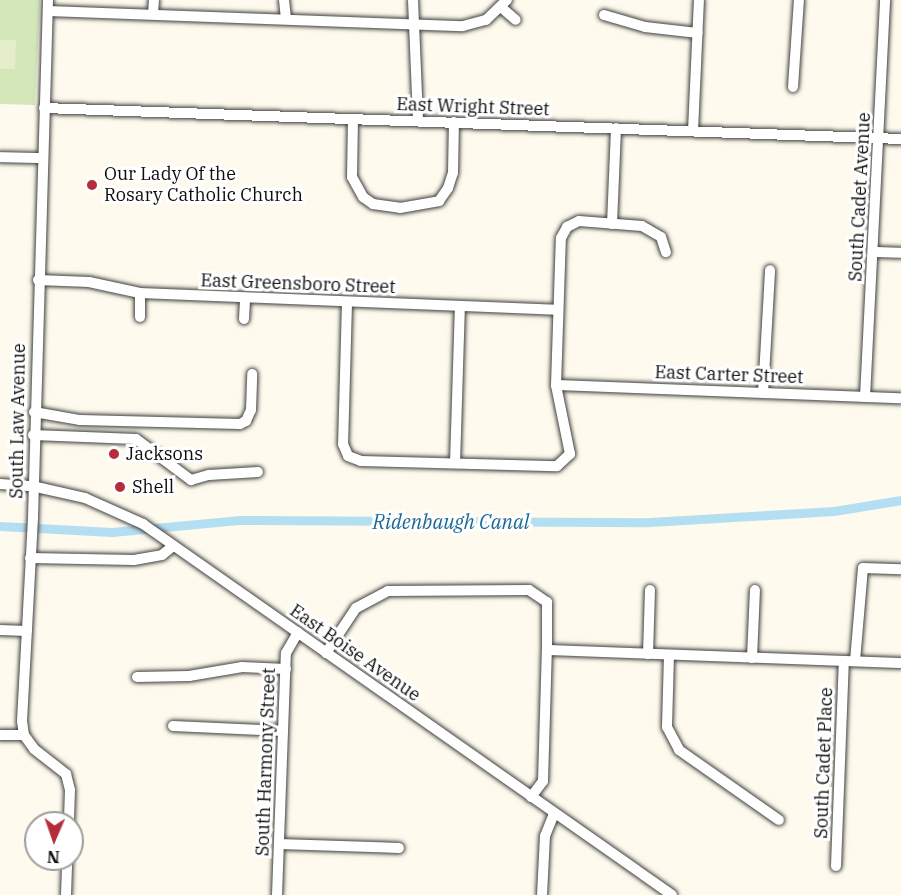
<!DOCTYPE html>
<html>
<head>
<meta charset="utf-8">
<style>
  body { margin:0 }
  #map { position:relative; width:901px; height:895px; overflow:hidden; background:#fefaed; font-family:"IBM Plex Serif",serif }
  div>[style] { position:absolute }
  .green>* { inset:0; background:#d3e7b9 }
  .pitch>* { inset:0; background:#e4eeca }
  .canal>* { height:9px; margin:-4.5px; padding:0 4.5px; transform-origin:4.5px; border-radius:4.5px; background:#b4dff3 }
  .roads { filter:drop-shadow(0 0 2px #404040) drop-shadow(0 0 2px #404040) }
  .minor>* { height:10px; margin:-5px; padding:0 5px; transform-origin:5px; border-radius:5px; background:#fff }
  .dots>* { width:16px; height:16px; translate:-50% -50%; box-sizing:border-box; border:3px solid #fff; border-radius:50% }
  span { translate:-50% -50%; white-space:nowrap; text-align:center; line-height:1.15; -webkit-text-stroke:6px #fff; paint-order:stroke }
  .street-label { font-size:18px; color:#0d0d0d }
  .poi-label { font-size:18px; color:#0d0d0d }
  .left { translate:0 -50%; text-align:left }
  .water-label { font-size:20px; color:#1c6998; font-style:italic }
  .north { position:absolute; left:24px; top:811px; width:60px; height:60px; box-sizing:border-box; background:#fff; border:2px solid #9e9e9e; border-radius:50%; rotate:182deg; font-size:16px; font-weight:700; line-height:24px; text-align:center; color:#0d0d0d }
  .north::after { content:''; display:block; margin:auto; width:21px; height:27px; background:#b52c3a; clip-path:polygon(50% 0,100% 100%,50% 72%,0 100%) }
</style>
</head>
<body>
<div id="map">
  <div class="green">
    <div style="clip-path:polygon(0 0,40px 0,35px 105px,0 104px)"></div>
  </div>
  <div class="pitch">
    <div style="clip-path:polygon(0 40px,16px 40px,15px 69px,0 69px)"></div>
  </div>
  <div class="canal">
    <div style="left:0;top:526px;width:112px;rotate:3.1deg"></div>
    <div style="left:112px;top:532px;width:129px;rotate:-5.4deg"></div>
    <div style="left:240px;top:520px;width:410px;rotate:0.3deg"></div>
    <div style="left:650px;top:522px;width:184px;rotate:-3.4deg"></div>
    <div style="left:834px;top:511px;width:68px;rotate:-9.3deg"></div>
  </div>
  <div class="roads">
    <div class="minor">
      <div style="left:48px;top:0;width:518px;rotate:91.66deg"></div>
      <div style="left:33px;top:518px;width:203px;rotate:93.1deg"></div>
      <div style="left:22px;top:721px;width:14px;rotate:82deg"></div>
      <div style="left:24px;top:735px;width:17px;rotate:54deg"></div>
      <div style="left:34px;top:749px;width:41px;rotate:38deg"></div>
      <div style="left:66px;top:774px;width:16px;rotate:76deg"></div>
      <div style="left:70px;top:790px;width:33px;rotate:92deg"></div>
      <div style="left:284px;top:0;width:19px;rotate:84deg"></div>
      <div style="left:413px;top:0;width:121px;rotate:87.6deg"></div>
      <div style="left:502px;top:8px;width:18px;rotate:41deg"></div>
      <div style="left:48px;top:11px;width:415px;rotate:2.1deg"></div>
      <div style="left:463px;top:26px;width:24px;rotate:-15deg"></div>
      <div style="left:486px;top:20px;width:29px;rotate:-44deg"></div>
      <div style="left:153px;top:14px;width:14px;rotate:-86deg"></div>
      <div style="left:604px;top:15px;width:43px;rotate:16.3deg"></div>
      <div style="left:645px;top:27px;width:53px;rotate:6.5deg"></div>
      <div style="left:793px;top:87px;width:87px;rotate:-86.1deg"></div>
      <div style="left:44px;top:108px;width:858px;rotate:2.07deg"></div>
      <div style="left:353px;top:119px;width:58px;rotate:91deg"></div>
      <div style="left:352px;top:177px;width:23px;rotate:61deg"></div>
      <div style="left:363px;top:197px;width:12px;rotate:35deg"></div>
      <div style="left:373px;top:204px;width:27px;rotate:8deg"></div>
      <div style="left:400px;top:208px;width:40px;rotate:-10deg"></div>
      <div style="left:439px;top:201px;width:16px;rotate:-55deg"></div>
      <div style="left:448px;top:188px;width:16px;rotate:-72deg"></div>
      <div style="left:453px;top:173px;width:51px;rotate:-88.9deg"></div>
      <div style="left:693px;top:131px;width:131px;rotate:-87.4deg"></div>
      <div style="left:0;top:157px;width:42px;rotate:1.4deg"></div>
      <div style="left:612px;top:224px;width:96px;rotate:-87.6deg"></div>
      <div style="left:874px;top:252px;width:27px;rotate:2deg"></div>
      <div style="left:38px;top:280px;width:51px;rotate:2.2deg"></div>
      <div style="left:89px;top:282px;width:52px;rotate:12.2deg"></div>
      <div style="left:140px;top:293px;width:418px;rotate:2.3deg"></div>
      <div style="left:347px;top:303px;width:141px;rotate:91.6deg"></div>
      <div style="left:343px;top:444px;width:13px;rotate:67deg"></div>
      <div style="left:348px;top:456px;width:14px;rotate:21deg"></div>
      <div style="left:361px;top:461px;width:196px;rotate:1.5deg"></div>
      <div style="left:557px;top:466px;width:18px;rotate:-43deg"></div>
      <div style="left:570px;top:454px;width:70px;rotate:-101.5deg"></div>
      <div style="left:556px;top:385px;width:147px;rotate:-88.1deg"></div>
      <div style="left:561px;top:238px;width:13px;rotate:-61deg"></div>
      <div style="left:567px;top:227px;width:13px;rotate:-27deg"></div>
      <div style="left:579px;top:221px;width:63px;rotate:4.5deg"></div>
      <div style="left:642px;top:226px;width:22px;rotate:30deg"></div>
      <div style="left:661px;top:237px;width:16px;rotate:72deg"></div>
      <div style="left:140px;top:317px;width:24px;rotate:-90deg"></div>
      <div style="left:244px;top:319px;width:21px;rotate:-87deg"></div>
      <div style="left:556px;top:385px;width:345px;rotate:2.2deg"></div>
      <div style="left:763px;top:393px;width:123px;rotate:-86.7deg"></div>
      <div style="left:865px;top:397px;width:398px;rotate:-87.1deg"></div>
      <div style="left:34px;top:412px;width:47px;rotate:9.9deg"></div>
      <div style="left:80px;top:420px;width:160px;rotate:1.4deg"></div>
      <div style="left:240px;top:424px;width:7px;rotate:-27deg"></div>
      <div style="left:246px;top:421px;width:12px;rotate:-66deg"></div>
      <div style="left:251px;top:410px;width:36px;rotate:-88deg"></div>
      <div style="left:33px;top:435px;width:103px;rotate:2.2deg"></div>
      <div style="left:136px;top:439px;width:69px;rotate:36.7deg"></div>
      <div style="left:191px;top:480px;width:19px;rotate:-16deg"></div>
      <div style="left:209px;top:475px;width:49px;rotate:-3.5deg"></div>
      <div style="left:455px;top:463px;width:156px;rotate:-88.2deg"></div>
      <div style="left:0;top:484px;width:32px;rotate:4deg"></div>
      <div style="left:32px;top:486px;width:54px;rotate:12.8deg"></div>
      <div style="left:85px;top:498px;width:64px;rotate:24.1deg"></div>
      <div style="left:143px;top:524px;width:646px;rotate:35.04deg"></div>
      <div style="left:30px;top:558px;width:104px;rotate:1.1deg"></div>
      <div style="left:134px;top:560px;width:28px;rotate:-10deg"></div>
      <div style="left:162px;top:555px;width:14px;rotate:-39deg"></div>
      <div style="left:0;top:630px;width:27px;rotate:2deg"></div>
      <div style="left:326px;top:653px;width:54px;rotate:-56.3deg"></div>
      <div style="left:356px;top:608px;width:36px;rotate:-28deg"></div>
      <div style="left:388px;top:591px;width:141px;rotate:-0.4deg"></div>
      <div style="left:529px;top:590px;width:22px;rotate:34deg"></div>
      <div style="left:547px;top:602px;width:48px;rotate:90deg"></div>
      <div style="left:547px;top:650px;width:354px;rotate:2.1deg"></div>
      <div style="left:648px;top:654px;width:64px;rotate:-88.2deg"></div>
      <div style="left:669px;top:655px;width:72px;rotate:91.6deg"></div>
      <div style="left:667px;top:727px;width:26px;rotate:62deg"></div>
      <div style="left:679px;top:750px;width:122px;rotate:35deg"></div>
      <div style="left:752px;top:658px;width:68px;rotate:-87.5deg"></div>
      <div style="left:855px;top:661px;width:93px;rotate:-85.1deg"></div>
      <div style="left:863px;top:568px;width:38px;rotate:2deg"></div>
      <div style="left:137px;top:677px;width:52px;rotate:-1.1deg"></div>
      <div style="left:189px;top:676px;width:54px;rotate:-9.6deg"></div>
      <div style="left:242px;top:667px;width:44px;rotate:2.6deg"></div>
      <div style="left:173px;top:726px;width:110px;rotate:2.6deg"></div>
      <div style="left:0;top:735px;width:24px"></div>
      <div style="left:531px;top:797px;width:20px;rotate:-53deg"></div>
      <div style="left:543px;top:781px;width:131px;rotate:-88.3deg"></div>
      <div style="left:279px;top:844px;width:120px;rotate:1.9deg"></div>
      <div style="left:836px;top:866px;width:205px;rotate:-87.8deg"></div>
      <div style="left:66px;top:895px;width:36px;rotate:-88deg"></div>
      <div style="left:277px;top:895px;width:242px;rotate:-87.9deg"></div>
      <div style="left:286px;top:653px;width:24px;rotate:-60deg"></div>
      <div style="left:542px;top:895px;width:59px;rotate:-87.1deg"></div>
      <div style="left:545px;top:836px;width:24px;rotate:-68deg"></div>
    </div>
  </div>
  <div class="dots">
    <div style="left:92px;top:185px;background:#b52c3a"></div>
    <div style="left:114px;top:454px;background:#b52c3a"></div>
    <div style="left:120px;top:487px;background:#b52c3a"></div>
  </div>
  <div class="street-label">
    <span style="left:473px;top:107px;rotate:2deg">East Wright Street</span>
    <span style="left:860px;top:197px;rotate:-87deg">South Cadet Avenue</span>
    <span style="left:298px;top:284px;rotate:2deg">East Greensboro Street</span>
    <span style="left:729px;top:375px;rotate:2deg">East Carter Street</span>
    <span style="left:18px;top:421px;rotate:-89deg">South Law Avenue</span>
    <span style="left:355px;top:653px;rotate:35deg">East Boise Avenue</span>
    <span style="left:266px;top:762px;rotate:-88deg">South Harmony Street</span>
    <span style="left:824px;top:763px;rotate:-88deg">South Cadet Place</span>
  </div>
  <div class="poi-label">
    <span class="left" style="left:104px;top:185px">Our Lady Of the<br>Rosary Catholic Church</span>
    <span class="left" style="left:126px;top:454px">Jacksons</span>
    <span class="left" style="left:132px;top:487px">Shell</span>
  </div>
  <div class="water-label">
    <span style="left:451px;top:521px">Ridenbaugh Canal</span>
  </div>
  <div class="north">N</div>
</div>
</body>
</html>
